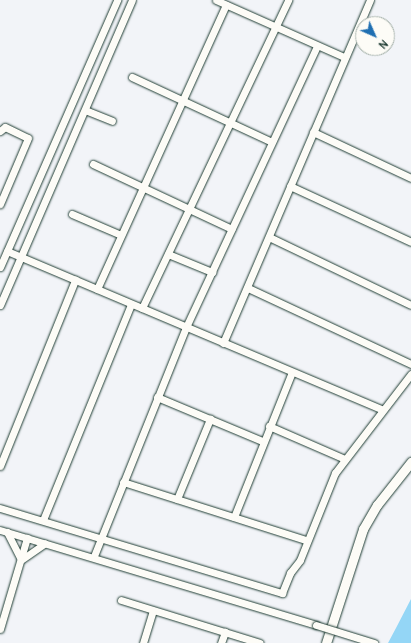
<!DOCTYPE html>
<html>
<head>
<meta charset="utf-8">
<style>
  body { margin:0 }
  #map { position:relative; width:411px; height:643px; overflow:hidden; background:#f2f4f8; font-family:Pangolin,sans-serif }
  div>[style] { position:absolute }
  .water>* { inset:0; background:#94d6f6 }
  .roads { filter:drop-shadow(0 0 1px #1f3d34) drop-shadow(0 0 1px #1f3d34) }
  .minor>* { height:7px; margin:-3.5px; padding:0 3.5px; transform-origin:3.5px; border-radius:3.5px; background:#fdfcf7 }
  .major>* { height:9px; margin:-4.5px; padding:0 4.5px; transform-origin:4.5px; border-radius:4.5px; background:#fdfcf7 }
  .bridges { filter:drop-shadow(0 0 1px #1f3d34) drop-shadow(0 0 1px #1f3d34) }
  .minor-bridge>* { height:7px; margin:-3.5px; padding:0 3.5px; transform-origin:3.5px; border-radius:3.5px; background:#fdfcf7 }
  span { translate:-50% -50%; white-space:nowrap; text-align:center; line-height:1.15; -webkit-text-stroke:3px #fdfcf7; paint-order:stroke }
  .north { position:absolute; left:355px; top:16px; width:40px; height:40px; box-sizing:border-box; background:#fdfcf7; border:1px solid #a4b0a9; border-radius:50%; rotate:135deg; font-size:11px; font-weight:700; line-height:16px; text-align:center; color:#1f3d34 }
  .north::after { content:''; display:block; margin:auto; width:14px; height:18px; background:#1f6fb2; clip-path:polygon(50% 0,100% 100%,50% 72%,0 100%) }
</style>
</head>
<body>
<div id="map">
  <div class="water">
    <div style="clip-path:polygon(411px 599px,411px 643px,388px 643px,396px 628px)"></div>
  </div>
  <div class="roads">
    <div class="minor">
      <div style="left:216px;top:0;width:140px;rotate:24deg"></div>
      <div style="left:132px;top:77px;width:154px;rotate:24.9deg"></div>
      <div style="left:85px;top:110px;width:29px;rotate:22deg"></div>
      <div style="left:0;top:131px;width:6px;rotate:-39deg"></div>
      <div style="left:5px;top:127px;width:25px;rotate:26deg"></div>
      <div style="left:28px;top:138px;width:72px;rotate:113deg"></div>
      <div style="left:313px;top:132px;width:108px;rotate:25.1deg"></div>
      <div style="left:93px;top:164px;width:153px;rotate:25.1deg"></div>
      <div style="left:290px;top:186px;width:133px;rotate:24.8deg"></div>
      <div style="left:72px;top:214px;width:53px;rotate:23.2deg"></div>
      <div style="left:269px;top:237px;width:157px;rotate:25.6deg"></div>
      <div style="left:7px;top:251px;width:406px;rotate:22.9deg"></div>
      <div style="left:168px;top:254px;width:48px;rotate:22.2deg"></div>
      <div style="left:0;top:267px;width:292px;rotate:-66.3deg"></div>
      <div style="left:248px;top:288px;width:180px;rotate:25deg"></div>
      <div style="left:97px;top:289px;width:312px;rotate:-65.6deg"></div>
      <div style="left:0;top:305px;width:332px;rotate:-66.6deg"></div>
      <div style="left:142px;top:308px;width:341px;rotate:-64.6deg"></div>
      <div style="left:223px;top:343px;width:373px;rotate:-66.8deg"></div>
      <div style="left:157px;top:397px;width:114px;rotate:22.7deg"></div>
      <div style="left:269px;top:426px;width:83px;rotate:23.5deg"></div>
      <div style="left:0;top:466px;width:201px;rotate:-68deg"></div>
      <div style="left:123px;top:482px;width:192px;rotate:17.6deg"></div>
      <div style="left:177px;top:499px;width:87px;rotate:-67.6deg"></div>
      <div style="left:0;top:508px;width:295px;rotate:16.8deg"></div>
      <div style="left:282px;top:593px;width:22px;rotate:-68deg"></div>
      <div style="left:290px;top:573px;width:16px;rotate:-52deg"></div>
      <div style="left:300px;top:560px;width:94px;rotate:-68.1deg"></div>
      <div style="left:335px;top:473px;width:125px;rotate:-52.5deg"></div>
      <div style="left:234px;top:517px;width:156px;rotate:-68.2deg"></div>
      <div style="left:43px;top:520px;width:233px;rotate:-67.8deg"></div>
      <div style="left:0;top:530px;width:330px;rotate:16.7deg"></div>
      <div style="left:7px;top:532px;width:30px;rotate:63deg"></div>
      <div style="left:94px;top:556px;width:247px;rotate:-68.1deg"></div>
      <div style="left:186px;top:327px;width:310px;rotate:-65deg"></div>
      <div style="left:21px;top:560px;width:29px;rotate:-35deg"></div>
      <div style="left:121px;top:600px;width:145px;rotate:17.2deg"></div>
      <div style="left:0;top:629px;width:95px;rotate:-73.5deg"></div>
      <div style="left:143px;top:643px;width:34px;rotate:-73deg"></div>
      <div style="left:221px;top:643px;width:12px;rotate:-70deg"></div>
    </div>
    <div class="major">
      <div style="left:326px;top:643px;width:120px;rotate:-72deg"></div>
      <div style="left:363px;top:529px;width:28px;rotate:-60deg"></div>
      <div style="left:377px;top:505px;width:55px;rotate:-51.7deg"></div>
    </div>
  </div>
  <div class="bridges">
    <div class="minor-bridge">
      <div style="left:316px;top:625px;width:61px;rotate:17.2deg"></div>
    </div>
  </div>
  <div class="north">N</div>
</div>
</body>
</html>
